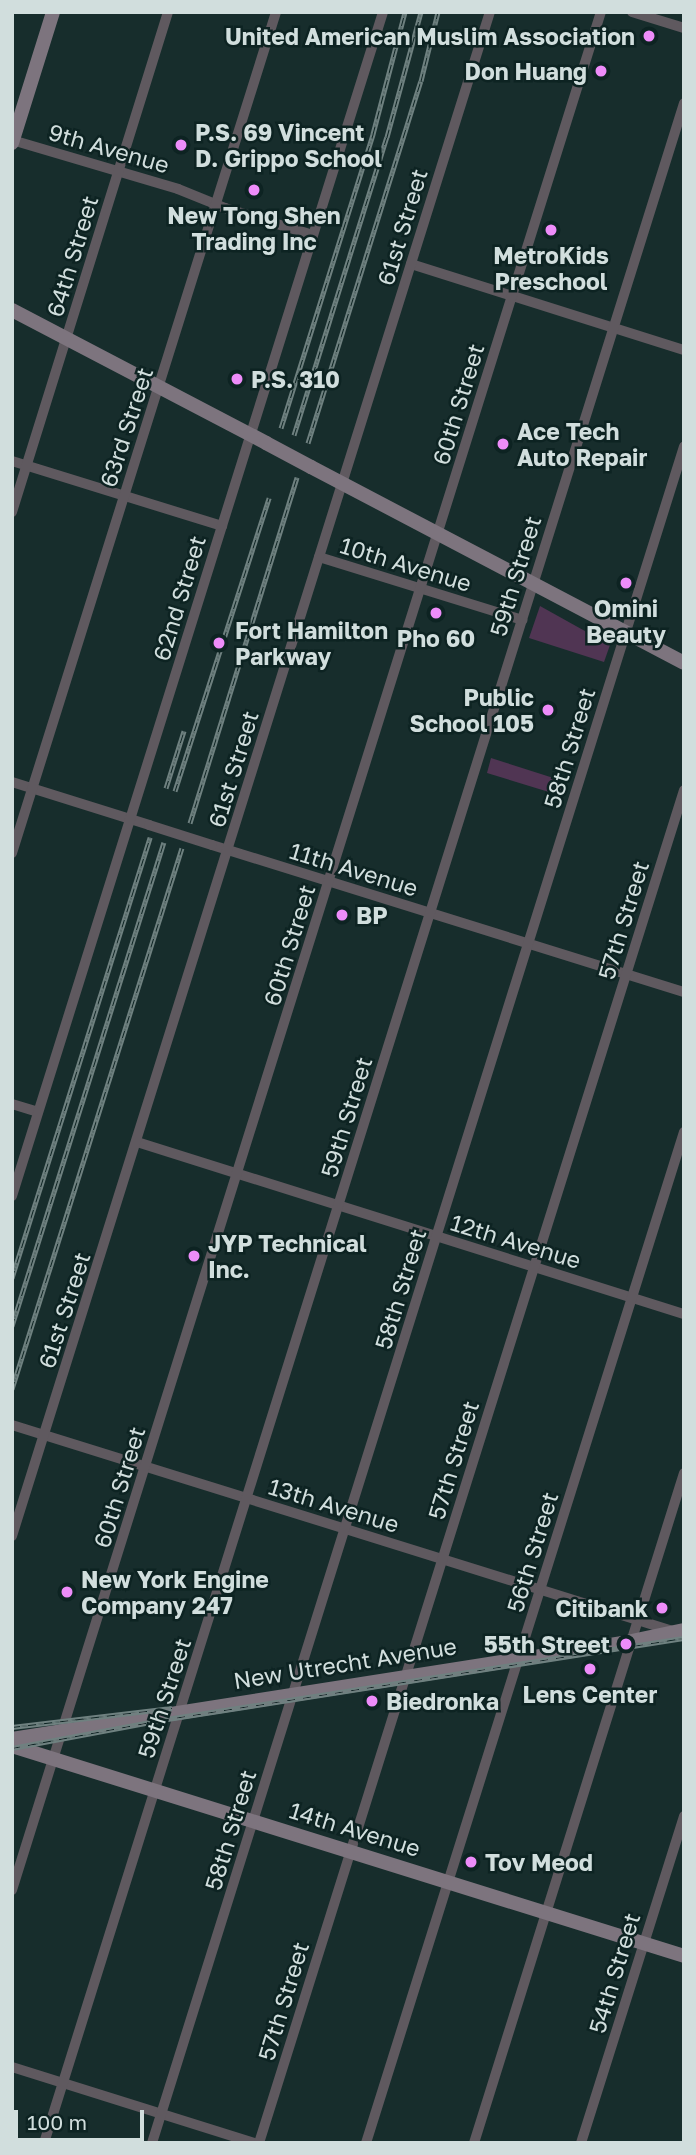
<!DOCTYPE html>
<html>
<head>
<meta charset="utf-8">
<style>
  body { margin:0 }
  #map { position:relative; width:696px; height:2155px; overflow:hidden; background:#172d2c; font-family:"Golos Text",sans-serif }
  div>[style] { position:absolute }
  .green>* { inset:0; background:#503553 }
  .street>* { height:10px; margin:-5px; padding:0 5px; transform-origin:5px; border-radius:5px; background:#5f595f }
  .secondary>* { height:14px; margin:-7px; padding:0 7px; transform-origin:7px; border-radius:7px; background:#7d747e }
  .rail>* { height:5px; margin-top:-2.5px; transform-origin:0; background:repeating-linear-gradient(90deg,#0d2322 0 8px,#6f8180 0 16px); box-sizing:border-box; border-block:2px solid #6f8180 }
  .street-bridge>* { height:10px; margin:-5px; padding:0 5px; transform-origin:5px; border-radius:5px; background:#5f595f }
  .secondary-bridge>* { height:14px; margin:-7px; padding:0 7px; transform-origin:7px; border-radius:7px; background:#7d747e }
  .dots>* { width:19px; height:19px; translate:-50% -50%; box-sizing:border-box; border:4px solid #0d2322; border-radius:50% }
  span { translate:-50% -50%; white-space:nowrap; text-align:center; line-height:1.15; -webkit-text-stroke:5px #0d2322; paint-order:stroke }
  .poi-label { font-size:23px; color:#d1dedd; font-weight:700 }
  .right { translate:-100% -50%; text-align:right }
  .left { translate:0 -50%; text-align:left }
  .street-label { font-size:23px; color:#d1dedd }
  .frame { position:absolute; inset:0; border:14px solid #d1dedd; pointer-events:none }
  .scale { position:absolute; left:14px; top:2110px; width:130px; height:32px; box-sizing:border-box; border:4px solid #d1dedd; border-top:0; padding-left:9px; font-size:21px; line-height:24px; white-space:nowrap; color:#d1dedd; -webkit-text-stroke:5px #0d2322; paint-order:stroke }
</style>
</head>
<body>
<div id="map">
  <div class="green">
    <div style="clip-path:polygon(540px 606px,610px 645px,604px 662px,529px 638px)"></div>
    <div style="clip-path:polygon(491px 758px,566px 782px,562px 796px,487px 773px)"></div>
  </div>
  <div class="street">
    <div style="left:632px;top:12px;width:54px;rotate:17.1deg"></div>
    <div style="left:12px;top:140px;width:173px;rotate:16.4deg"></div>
    <div style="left:178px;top:189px;width:51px;rotate:22deg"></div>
    <div style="left:225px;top:208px;width:92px;rotate:17.1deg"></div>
    <div style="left:411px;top:264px;width:286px;rotate:17.5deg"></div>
    <div style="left:12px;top:461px;width:220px;rotate:17.2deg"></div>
    <div style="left:12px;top:512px;width:524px;rotate:-72.67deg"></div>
    <div style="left:319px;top:557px;width:213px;rotate:17.2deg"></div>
    <div style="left:12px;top:782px;width:144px;rotate:17.4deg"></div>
    <div style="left:212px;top:845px;width:494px;rotate:17.3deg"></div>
    <div style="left:12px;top:853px;width:881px;rotate:-72.57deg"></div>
    <div style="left:12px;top:1104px;width:27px;rotate:17deg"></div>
    <div style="left:137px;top:1142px;width:573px;rotate:17.46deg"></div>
    <div style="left:12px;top:1196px;width:1241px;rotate:-72.6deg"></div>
    <div style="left:12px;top:1425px;width:692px;rotate:17.31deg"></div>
    <div style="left:12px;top:1536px;width:1597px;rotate:-72.59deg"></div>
    <div style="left:12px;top:1890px;width:1968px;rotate:-72.59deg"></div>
    <div style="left:12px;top:2067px;width:254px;rotate:17.4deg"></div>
    <div style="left:44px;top:2143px;width:2138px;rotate:-72.58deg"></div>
    <div style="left:152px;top:2143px;width:1778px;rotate:-72.59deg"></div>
    <div style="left:259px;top:2143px;width:1418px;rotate:-72.56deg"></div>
    <div style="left:366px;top:2143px;width:1060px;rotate:-72.54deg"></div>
    <div style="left:474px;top:2143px;width:702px;rotate:-72.6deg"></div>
    <div style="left:581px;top:2143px;width:343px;rotate:-72.5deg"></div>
  </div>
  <div class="secondary">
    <div style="left:12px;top:143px;width:137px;rotate:-72.6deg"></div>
    <div style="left:12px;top:310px;width:287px;rotate:27.6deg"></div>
    <div style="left:311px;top:467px;width:421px;rotate:27.7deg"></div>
    <div style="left:12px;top:1739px;width:618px;rotate:-8.94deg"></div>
    <div style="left:622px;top:1643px;width:63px;rotate:-11.8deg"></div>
    <div style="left:12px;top:1746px;width:704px;rotate:17.35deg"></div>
  </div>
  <div class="rail">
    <div style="left:281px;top:428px;width:308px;rotate:-72.6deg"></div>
    <div style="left:373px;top:134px;width:126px;rotate:-75.3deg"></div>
    <div style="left:294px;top:435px;width:312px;rotate:-72.7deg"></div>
    <div style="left:387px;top:137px;width:130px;rotate:-74.8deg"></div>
    <div style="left:308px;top:443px;width:379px;rotate:-72.7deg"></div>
    <div style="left:421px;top:81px;width:71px;rotate:-76.2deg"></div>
    <div style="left:166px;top:788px;width:60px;rotate:-72.5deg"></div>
    <div style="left:175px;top:791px;width:308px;rotate:-72.2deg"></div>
    <div style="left:190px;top:823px;width:362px;rotate:-72.8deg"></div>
    <div style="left:12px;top:1278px;width:462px;rotate:-72.6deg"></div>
    <div style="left:12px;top:1326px;width:507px;rotate:-72.57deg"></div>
    <div style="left:12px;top:1389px;width:567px;rotate:-72.56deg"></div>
    <div style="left:12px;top:1727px;width:161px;rotate:-6.8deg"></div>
    <div style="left:12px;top:1748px;width:152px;rotate:-10.6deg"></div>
    <div style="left:161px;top:1720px;width:529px;rotate:-8.91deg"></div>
  </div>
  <div class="street-bridge">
    <div style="left:149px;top:825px;width:66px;rotate:17.6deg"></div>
  </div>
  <div class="secondary-bridge">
    <div style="left:266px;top:443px;width:51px;rotate:28.1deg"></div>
  </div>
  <div class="dots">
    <div style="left:649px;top:36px;background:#ed8cf9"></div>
    <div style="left:601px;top:71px;background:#ed8cf9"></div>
    <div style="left:181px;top:145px;background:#ed8cf9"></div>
    <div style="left:254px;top:190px;background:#ed8cf9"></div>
    <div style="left:551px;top:230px;background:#ed8cf9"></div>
    <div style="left:237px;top:379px;background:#ed8cf9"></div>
    <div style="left:503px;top:444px;background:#ed8cf9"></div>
    <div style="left:626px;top:583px;background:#ed8cf9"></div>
    <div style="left:436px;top:613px;background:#ed8cf9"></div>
    <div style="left:219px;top:643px;background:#ed8cf9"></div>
    <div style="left:548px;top:710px;background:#ed8cf9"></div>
    <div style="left:342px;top:915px;background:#ed8cf9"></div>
    <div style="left:194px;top:1256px;background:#ed8cf9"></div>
    <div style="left:67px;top:1592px;background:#ed8cf9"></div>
    <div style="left:662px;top:1608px;background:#ed8cf9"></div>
    <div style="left:626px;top:1644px;background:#ed8cf9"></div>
    <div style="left:590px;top:1669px;background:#ed8cf9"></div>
    <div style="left:372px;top:1701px;background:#ed8cf9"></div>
    <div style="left:471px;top:1862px;background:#ed8cf9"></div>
  </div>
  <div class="poi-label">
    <span class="right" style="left:635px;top:36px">United American Muslim Association</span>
    <span class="right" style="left:587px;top:71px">Don Huang</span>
    <span class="left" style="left:195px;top:145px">P.S. 69 Vincent<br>D. Grippo School</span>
    <span style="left:254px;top:228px">New Tong Shen<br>Trading Inc</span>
    <span style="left:551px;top:268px">MetroKids<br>Preschool</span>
    <span class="left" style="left:251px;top:379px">P.S. 310</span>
    <span class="left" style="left:517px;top:444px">Ace Tech<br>Auto Repair</span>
    <span style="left:626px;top:621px">Omini<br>Beauty</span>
    <span class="left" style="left:235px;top:643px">Fort Hamilton<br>Parkway</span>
    <span style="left:436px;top:638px">Pho 60</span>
    <span class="right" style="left:534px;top:710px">Public<br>School 105</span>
    <span class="left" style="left:356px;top:915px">BP</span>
    <span class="left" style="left:208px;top:1256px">JYP Technical<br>Inc.</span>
    <span class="left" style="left:81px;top:1592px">New York Engine<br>Company 247</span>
    <span class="right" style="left:648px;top:1608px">Citibank</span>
    <span class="right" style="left:610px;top:1644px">55th Street</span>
    <span style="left:590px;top:1694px">Lens Center</span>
    <span class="left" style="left:386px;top:1701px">Biedronka</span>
    <span class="left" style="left:485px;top:1862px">Tov Meod</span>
  </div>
  <div class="street-label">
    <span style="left:109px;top:148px;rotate:16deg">9th Avenue</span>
    <span style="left:402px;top:227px;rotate:-73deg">61st Street</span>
    <span style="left:72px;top:256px;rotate:-73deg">64th Street</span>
    <span style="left:458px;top:404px;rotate:-73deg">60th Street</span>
    <span style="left:126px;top:427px;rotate:-72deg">63rd Street</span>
    <span style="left:406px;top:564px;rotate:17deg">10th Avenue</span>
    <span style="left:515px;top:576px;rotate:-73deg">59th Street</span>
    <span style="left:179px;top:598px;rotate:-73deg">62nd Street</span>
    <span style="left:569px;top:748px;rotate:-73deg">58th Street</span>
    <span style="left:233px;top:769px;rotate:-73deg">61st Street</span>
    <span style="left:354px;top:869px;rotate:17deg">11th Avenue</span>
    <span style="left:623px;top:920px;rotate:-73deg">57th Street</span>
    <span style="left:289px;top:945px;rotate:-73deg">60th Street</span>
    <span style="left:346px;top:1117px;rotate:-73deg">59th Street</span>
    <span style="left:516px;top:1241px;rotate:17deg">12th Avenue</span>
    <span style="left:400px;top:1289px;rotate:-73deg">58th Street</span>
    <span style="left:64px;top:1310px;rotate:-72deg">61st Street</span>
    <span style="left:453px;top:1460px;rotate:-73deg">57th Street</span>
    <span style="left:119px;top:1487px;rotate:-73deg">60th Street</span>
    <span style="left:334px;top:1505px;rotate:17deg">13th Avenue</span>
    <span style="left:532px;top:1552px;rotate:-73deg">56th Street</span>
    <span style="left:345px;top:1663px;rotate:-9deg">New Utrecht Avenue</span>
    <span style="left:164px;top:1698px;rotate:-72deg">59th Street</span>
    <span style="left:355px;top:1829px;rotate:17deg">14th Avenue</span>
    <span style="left:230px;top:1830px;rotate:-73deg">58th Street</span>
    <span style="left:614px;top:1973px;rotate:-73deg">54th Street</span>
    <span style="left:283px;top:2001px;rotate:-73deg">57th Street</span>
  </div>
  <div class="frame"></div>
  <div class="scale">100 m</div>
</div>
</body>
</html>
